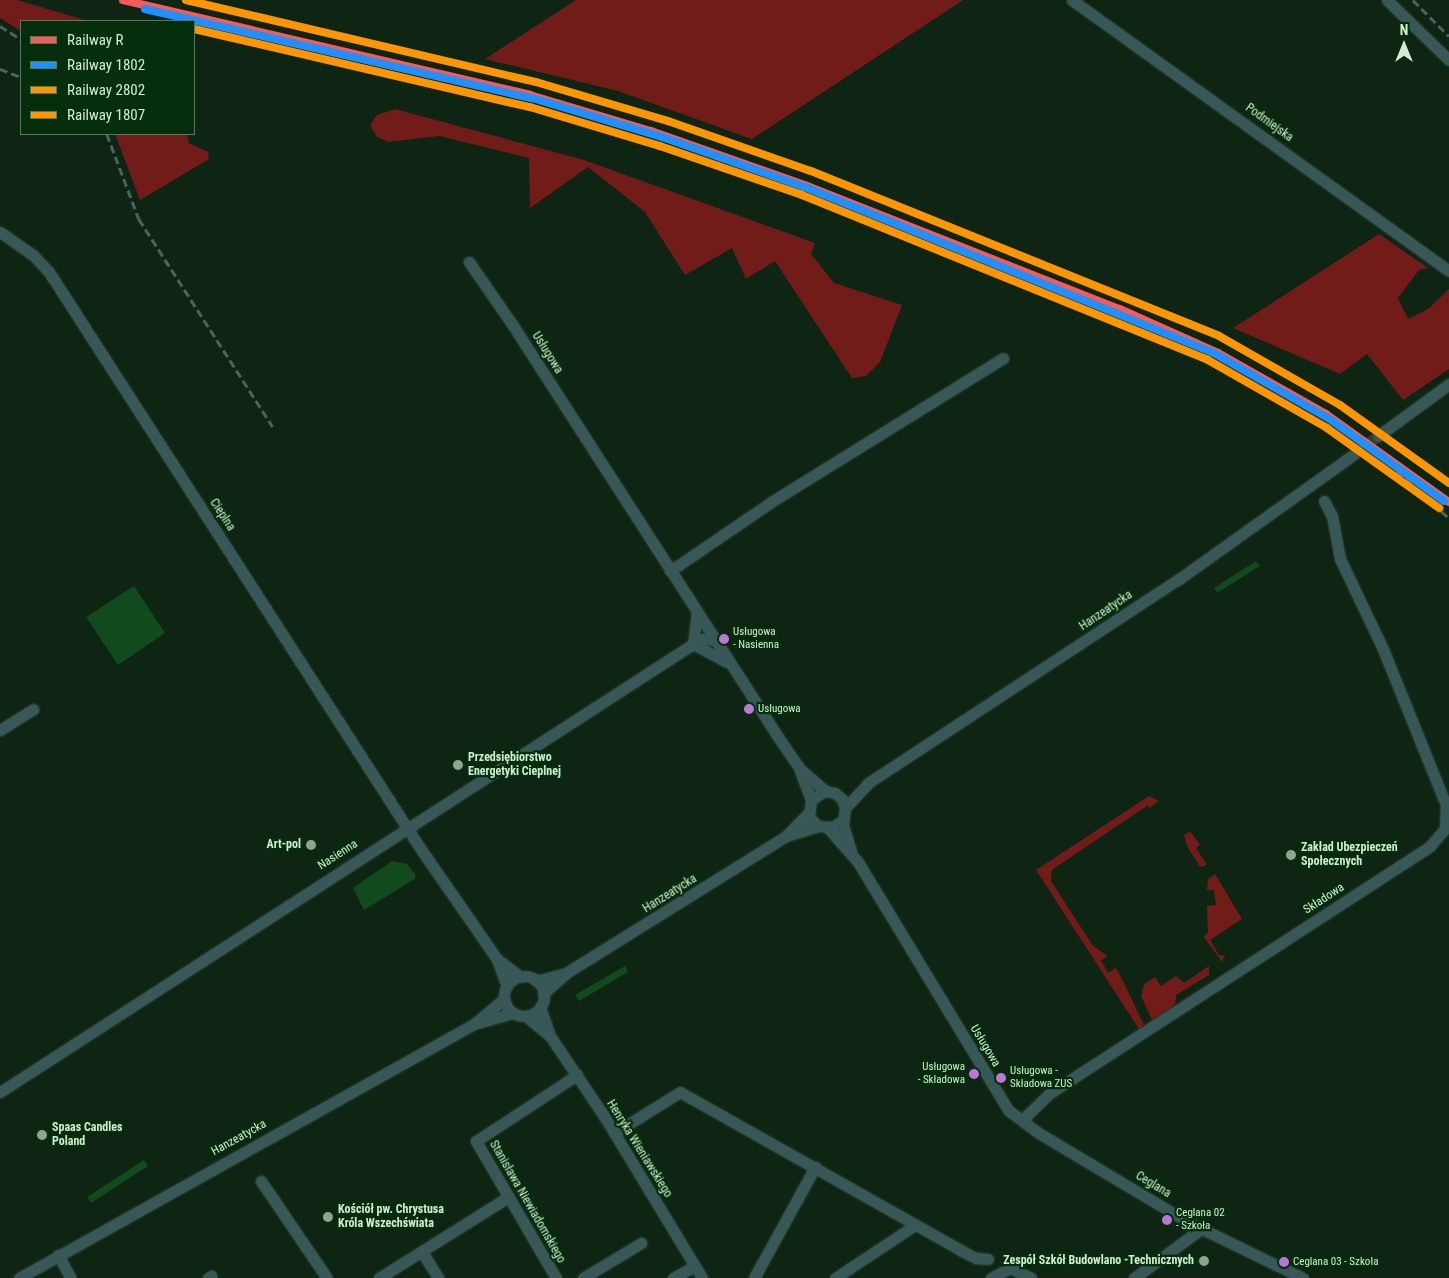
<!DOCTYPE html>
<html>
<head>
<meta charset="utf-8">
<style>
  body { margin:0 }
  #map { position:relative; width:1449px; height:1278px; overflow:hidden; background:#0e2513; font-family:"Roboto Condensed",sans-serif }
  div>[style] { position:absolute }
  .green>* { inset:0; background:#721c19 }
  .water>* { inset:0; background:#114a1c }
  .minor-tunnel>* { height:11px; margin-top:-5.5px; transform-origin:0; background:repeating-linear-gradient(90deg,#2b4330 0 11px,transparent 0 16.5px) }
  .roads { filter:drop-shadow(0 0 1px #2b3f2f) drop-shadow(0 0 1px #2b3f2f) }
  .minor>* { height:11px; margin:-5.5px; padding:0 5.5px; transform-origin:5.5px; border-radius:5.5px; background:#375856 }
  .minor>.ring { margin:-5.5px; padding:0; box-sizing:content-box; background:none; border:11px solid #375856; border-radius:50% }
  .rail>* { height:2.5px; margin-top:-1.25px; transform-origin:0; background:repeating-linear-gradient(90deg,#49635f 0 8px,transparent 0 12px) }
  .rail-1>* { height:8px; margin:-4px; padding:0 4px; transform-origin:4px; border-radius:4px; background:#f75a5a }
  .rail-2>* { height:8px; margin:-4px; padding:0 4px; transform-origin:4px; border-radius:4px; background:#2090ff }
  .rail-3>* { height:8px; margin:-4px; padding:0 4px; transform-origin:4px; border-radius:4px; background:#ff9500 }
  .rail-4>* { height:8px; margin:-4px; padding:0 4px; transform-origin:4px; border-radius:4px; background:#ff9500 }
  .dots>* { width:14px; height:14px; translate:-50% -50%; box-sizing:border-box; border:2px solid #052e0d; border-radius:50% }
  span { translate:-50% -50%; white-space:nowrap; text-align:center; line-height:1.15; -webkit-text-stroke:4.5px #052e0d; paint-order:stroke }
  .bus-label { font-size:11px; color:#d1ecd2 }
  .left { translate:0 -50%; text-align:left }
  .right { translate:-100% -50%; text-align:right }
  .street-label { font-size:12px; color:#d1ecd2 }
  .poi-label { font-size:12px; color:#d1ecd2; font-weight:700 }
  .legend { position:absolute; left:20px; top:20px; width:175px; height:115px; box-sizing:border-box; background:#052e0d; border:1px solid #577a5c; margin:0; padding:6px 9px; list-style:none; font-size:15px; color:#d1ecd2 }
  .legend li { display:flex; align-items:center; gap:10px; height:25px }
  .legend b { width:25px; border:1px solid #577a5c }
  .north { position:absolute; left:1379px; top:20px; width:50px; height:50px; -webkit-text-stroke:4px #052e0d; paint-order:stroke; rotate:0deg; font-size:14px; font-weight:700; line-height:20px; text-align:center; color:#d1ecd2 }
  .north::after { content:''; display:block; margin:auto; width:18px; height:22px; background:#d1ecd2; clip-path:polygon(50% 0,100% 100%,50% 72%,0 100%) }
</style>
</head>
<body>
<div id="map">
  <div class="green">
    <div style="clip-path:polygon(0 0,17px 0,88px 21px,21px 21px,21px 31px,0 18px)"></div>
    <div style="clip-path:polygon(576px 0,963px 0,752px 139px,618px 91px,485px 59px)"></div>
    <div style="clip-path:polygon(395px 109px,584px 160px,815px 243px,811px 254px,834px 283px,902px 305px,880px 362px,866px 376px,852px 378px,775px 261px,746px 279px,732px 248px,685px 275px,645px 212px,588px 167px,530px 208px,529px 158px,439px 136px,388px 142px,377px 137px,370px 125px,377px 115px)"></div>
    <div style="clip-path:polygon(115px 134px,187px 134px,189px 143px,208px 152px,209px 159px,140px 200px)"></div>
    <div style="clip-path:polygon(1379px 234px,1428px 268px,1419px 270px,1398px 298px,1408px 319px,1428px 309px,1449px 289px,1449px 369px,1403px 400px,1367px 354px,1340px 374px,1233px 328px)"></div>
    <div style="clip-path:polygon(1149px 796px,1159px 801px,1149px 808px,1148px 805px,1052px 870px,1051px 881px,1093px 946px,1108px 956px,1101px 960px,1108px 973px,1116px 968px,1121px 977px,1144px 1025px,1139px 1029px,1036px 870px)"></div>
    <div style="clip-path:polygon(1190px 831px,1200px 845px,1196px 848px,1207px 865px,1204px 866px,1200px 867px,1188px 848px,1184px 835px)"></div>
    <div style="clip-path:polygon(1215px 874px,1242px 919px,1210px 940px,1219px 955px,1225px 955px,1222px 962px,1204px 937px,1208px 932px,1207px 906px,1216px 905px,1214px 890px,1207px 890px,1208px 879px)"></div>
    <div style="clip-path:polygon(1209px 966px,1209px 975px,1176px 995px,1175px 1005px,1152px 1020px,1141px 996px,1144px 984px,1155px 977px,1161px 986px,1176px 976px,1184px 983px)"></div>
  </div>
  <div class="water">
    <div style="clip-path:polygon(1256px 561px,1260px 566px,1217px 593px,1214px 588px)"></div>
    <div style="clip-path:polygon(134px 586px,165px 633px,118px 665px,86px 617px)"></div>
    <div style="clip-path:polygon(392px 861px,407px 864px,415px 874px,415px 879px,364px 910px,353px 888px)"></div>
    <div style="clip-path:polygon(625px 966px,628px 972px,579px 1001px,575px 995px)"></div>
    <div style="clip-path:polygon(144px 1160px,148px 1166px,91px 1203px,87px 1197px)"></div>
  </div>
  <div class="minor-tunnel">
    <div style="left:1354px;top:454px;width:30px;rotate:-37deg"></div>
  </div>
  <div class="roads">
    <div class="minor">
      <div style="left:1072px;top:0;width:464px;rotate:35.7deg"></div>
      <div style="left:1387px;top:0;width:86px;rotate:44.1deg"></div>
      <div style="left:0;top:232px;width:40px;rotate:34.9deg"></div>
      <div style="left:33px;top:255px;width:23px;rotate:47deg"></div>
      <div style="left:49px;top:272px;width:685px;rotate:57.21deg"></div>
      <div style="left:420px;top:848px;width:135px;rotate:55.3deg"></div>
      <div style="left:497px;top:959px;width:29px;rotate:70deg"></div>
      <div style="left:469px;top:262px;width:75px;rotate:55.3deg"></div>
      <div style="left:512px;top:324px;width:488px;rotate:57.2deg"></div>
      <div style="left:776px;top:734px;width:42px;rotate:55.6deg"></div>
      <div style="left:800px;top:769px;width:33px;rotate:41deg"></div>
      <div style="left:1378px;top:436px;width:88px;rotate:-36.2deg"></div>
      <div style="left:670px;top:571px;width:122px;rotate:-34.3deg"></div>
      <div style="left:771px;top:502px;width:273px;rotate:-31.8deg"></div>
      <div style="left:693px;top:644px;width:38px;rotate:28deg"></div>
      <div style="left:693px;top:644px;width:32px;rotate:-83deg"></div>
      <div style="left:0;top:730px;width:39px;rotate:-32deg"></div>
      <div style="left:800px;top:771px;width:31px;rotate:69deg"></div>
      <div style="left:845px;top:808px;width:34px;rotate:-47deg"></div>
      <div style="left:868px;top:783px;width:372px;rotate:-33.3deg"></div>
      <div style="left:1179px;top:579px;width:215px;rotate:-35.5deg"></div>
      <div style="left:843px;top:820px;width:12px;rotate:145deg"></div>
      <div style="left:833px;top:827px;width:15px;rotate:-176deg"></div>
      <div style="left:818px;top:826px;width:13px;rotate:-135deg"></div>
      <div style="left:809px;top:817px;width:17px;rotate:-83deg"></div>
      <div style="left:811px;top:800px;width:17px;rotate:-33deg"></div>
      <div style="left:825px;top:791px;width:10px;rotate:11deg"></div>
      <div style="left:835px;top:793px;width:9px;rotate:41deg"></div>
      <div style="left:842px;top:799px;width:9px;rotate:72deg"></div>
      <div style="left:845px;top:808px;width:17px;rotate:97deg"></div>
      <div style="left:843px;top:825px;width:28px;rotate:73deg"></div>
      <div style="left:828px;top:828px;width:45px;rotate:48.6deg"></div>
      <div style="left:858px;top:862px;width:290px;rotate:58.8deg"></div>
      <div style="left:1008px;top:1110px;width:36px;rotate:37deg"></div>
      <div style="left:1037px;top:1132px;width:176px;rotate:30.8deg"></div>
      <div style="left:1188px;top:1222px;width:128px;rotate:26deg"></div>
      <div style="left:786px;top:836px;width:34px;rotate:-17deg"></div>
      <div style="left:497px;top:959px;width:30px;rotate:37deg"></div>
      <div class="ring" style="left:504px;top:976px;width:29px;height:29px"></div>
      <div style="left:536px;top:981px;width:31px;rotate:-15deg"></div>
      <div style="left:543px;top:994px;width:31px;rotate:-42deg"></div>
      <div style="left:566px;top:973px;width:259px;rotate:-31.9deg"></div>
      <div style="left:786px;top:836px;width:32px;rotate:-46deg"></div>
      <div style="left:540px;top:1007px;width:31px;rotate:71deg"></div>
      <div style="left:550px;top:1036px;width:97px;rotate:56deg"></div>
      <div style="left:604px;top:1116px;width:189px;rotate:58.8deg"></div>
      <div style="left:526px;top:1016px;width:31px;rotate:40deg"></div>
      <div style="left:474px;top:1024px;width:40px;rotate:-16deg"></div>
      <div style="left:0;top:1092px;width:825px;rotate:-32.88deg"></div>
      <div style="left:693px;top:644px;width:11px;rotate:-27deg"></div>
      <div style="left:703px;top:639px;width:12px;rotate:5deg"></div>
      <div style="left:1022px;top:1120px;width:39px;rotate:-44deg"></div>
      <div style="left:1050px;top:1093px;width:453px;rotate:-33deg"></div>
      <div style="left:1430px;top:846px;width:23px;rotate:-49deg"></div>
      <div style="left:1445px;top:829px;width:24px;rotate:-88deg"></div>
      <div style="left:1446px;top:805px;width:168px;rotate:-112deg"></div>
      <div style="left:1383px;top:649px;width:100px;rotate:-115.5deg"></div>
      <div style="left:1340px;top:559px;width:44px;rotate:-100.5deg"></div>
      <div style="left:1332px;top:516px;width:17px;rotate:-118deg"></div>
      <div style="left:614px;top:1133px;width:78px;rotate:-31.8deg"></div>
      <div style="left:680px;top:1092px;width:322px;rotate:29.4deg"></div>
      <div style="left:960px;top:1250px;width:18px;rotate:27deg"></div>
      <div style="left:976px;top:1258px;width:12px;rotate:5deg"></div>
      <div style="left:261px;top:1181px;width:117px;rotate:55.8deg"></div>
      <div style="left:422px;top:1252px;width:31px;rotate:58deg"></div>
      <div style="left:58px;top:1255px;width:26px;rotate:61deg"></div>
      <div style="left:19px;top:1278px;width:521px;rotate:-29.17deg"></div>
      <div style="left:474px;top:1024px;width:39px;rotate:-40deg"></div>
      <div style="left:208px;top:1278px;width:4px;rotate:-34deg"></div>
      <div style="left:379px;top:1278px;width:152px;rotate:-32.1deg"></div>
      <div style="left:556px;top:1278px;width:159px;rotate:-120.3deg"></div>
      <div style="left:476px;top:1141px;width:121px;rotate:-33.2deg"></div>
      <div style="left:583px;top:1278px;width:68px;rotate:-31.1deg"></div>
      <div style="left:673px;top:1278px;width:25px;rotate:-29deg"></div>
      <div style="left:754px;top:1278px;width:127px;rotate:-61.2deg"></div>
      <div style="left:835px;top:1278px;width:96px;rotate:-33.5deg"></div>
      <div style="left:991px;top:1278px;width:21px;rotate:-28deg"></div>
      <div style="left:1010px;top:1268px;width:23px;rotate:25deg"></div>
      <div style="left:1134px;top:1278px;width:83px;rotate:-36.2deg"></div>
    </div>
  </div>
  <div class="rail">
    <div style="left:1413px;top:0;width:51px;rotate:45deg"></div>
    <div style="left:0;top:26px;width:25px;rotate:32deg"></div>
    <div style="left:0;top:69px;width:22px;rotate:21deg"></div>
    <div style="left:107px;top:134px;width:91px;rotate:69.4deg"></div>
    <div style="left:139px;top:219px;width:247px;rotate:57.2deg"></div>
    <div style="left:1397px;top:471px;width:70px;rotate:42.1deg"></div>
  </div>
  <div class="rail-1">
    <div style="left:123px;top:0;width:418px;rotate:13.1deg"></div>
    <div style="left:530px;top:95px;width:126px;rotate:16.6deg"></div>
    <div style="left:651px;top:131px;width:165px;rotate:19.4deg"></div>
    <div style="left:807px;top:186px;width:336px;rotate:21.5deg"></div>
    <div style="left:1120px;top:309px;width:107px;rotate:24.2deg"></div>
    <div style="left:1218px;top:353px;width:124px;rotate:29.5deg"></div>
    <div style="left:1326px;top:414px;width:151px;rotate:35.6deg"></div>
  </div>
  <div class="rail-2">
    <div style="left:145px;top:9px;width:397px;rotate:13deg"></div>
    <div style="left:532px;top:98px;width:136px;rotate:16.7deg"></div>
    <div style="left:662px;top:137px;width:151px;rotate:19.3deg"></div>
    <div style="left:805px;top:187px;width:439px;rotate:22.1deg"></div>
    <div style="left:1212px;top:352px;width:137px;rotate:29.7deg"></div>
    <div style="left:1331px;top:420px;width:139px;rotate:35.6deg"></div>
  </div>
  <div class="rail-3">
    <div style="left:186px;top:0;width:359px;rotate:13.2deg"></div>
    <div style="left:536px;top:82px;width:138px;rotate:16.5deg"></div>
    <div style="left:668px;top:121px;width:151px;rotate:19.3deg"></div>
    <div style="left:811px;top:171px;width:440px;rotate:22deg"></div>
    <div style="left:1219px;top:336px;width:139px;rotate:29.7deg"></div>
    <div style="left:1340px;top:405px;width:134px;rotate:35.6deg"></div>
  </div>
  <div class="rail-4">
    <div style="left:194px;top:29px;width:345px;rotate:13.1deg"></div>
    <div style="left:530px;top:107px;width:136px;rotate:16.7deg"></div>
    <div style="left:660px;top:146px;width:150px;rotate:19deg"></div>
    <div style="left:802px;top:195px;width:438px;rotate:22.1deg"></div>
    <div style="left:1208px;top:360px;width:137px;rotate:29.7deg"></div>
    <div style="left:1327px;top:428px;width:138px;rotate:35.5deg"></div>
  </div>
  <div class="dots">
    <div style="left:724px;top:639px;background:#ba77d6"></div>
    <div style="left:749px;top:709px;background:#ba77d6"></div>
    <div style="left:458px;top:765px;background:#8da68f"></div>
    <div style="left:311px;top:845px;background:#8da68f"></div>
    <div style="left:1291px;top:855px;background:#8da68f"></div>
    <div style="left:974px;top:1074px;background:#ba77d6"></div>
    <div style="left:1001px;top:1078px;background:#ba77d6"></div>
    <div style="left:42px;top:1135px;background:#8da68f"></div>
    <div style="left:328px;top:1217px;background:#8da68f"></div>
    <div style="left:1167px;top:1220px;background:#ba77d6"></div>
    <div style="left:1204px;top:1261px;background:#8da68f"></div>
    <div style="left:1284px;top:1262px;background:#ba77d6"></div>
  </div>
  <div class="bus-label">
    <span class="left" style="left:733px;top:639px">Usługowa<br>- Nasienna</span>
    <span class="left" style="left:758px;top:709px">Usługowa</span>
    <span class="right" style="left:965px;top:1074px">Usługowa<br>- Składowa</span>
    <span class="left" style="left:1010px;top:1078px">Usługowa -<br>Składowa ZUS</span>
    <span class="left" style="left:1176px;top:1220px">Ceglana 02<br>- Szkoła</span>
    <span class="left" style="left:1293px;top:1262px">Ceglana 03 - Szkoła</span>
  </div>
  <div class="street-label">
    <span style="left:1269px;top:123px;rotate:36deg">Podmiejska</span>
    <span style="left:547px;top:353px;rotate:58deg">Usługowa</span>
    <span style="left:222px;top:515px;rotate:57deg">Cieplna</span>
    <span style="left:1106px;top:611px;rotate:-34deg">Hanzeatycka</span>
    <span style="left:338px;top:855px;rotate:-33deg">Nasienna</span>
    <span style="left:670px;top:894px;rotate:-32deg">Hanzeatycka</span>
    <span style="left:1324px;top:899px;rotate:-33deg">Składowa</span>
    <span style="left:985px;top:1046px;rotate:59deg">Usługowa</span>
    <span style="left:239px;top:1138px;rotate:-29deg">Hanzeatycka</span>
    <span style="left:639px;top:1149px;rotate:58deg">Henryka Wieniawskiego</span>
    <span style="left:1153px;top:1185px;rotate:31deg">Ceglana</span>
    <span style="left:527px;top:1202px;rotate:60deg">Stanisława Niewiadomskiego</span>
  </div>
  <div class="poi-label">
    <span class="left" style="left:468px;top:765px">Przedsiębiorstwo<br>Energetyki Cieplnej</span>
    <span class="right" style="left:301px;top:845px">Art-pol</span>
    <span class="left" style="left:1301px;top:855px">Zakład Ubezpieczeń<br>Społecznych</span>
    <span class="left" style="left:52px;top:1135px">Spaas Candles<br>Poland</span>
    <span class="left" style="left:338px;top:1217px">Kościół pw. Chrystusa<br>Króla Wszechświata</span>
    <span class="right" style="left:1194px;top:1261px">Zespół Szkół Budowlano -Technicznych</span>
  </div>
  <ul class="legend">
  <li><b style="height:6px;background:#f75a5a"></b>Railway R</li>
  <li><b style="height:6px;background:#2090ff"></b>Railway 1802</li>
  <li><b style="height:6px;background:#ff9500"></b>Railway 2802</li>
  <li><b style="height:6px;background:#ff9500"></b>Railway 1807</li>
  </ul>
  <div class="north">N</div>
</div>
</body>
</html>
